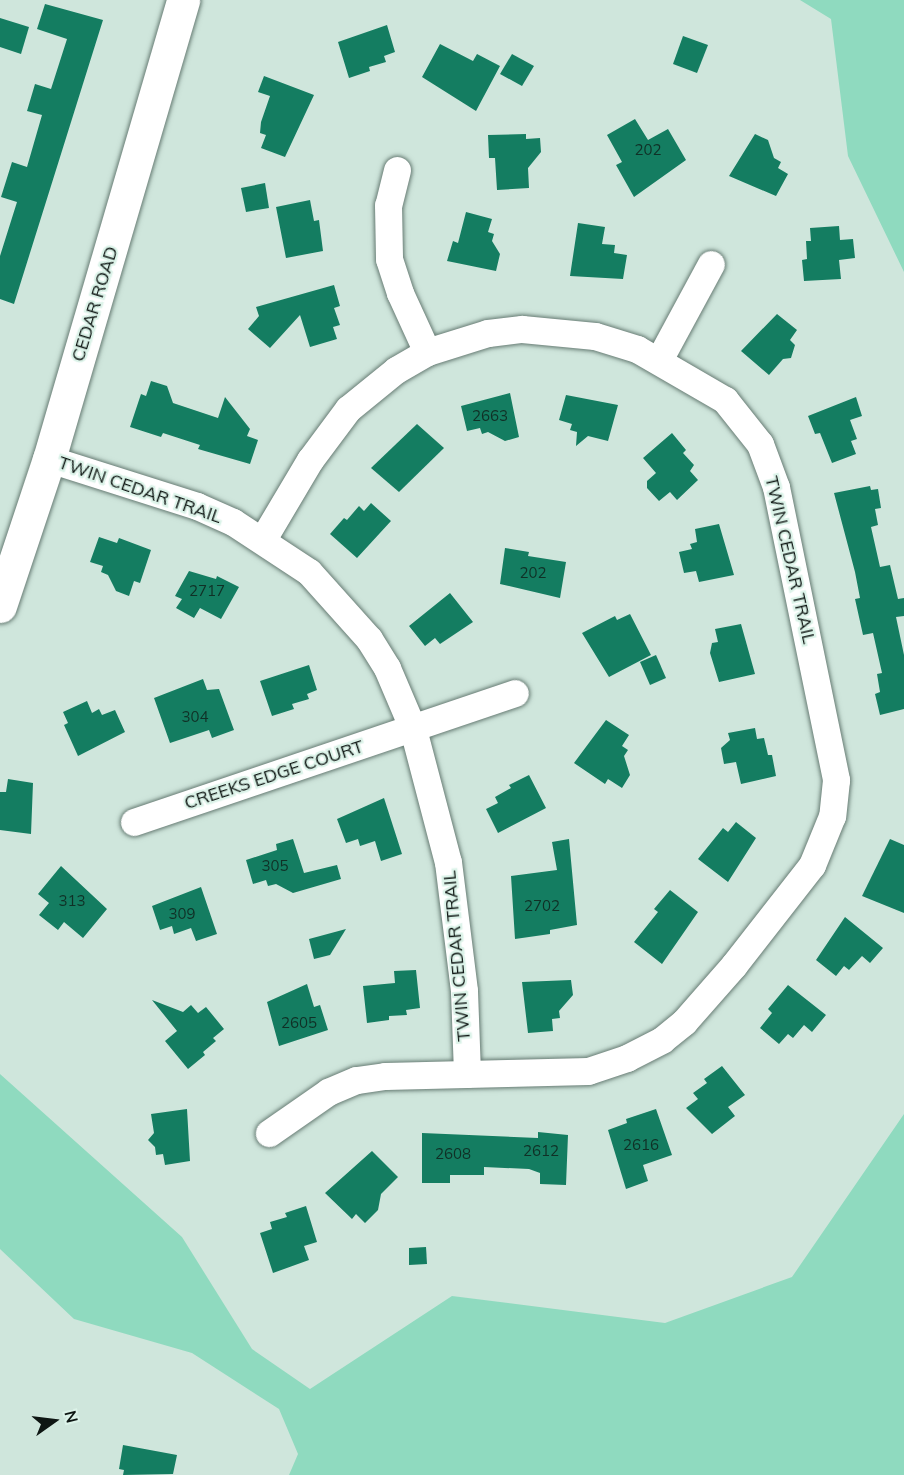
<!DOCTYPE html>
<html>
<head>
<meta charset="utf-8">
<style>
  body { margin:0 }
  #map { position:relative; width:904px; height:1475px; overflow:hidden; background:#cfe6dc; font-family:Mulish,sans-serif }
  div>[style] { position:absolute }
  .green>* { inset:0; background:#8fdabf }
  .building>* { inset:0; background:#147d61 }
  .roads { filter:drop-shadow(0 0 2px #677c74) drop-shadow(0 0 2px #677c74) }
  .street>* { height:27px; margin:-13.5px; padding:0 13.5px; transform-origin:13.5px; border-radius:13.5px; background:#fff }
  .secondary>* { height:33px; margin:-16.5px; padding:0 16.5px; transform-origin:16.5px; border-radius:16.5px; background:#fff }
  span { translate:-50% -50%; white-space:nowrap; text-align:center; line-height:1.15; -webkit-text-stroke:4.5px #dcf3e9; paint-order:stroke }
  .number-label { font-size:15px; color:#103026 }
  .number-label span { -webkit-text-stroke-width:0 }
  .street-label { font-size:18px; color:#0e1613 }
  .north { position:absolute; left:24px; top:1391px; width:60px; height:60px; -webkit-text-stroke:4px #dcf3e9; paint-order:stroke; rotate:76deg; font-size:16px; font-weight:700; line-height:24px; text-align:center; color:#0e1613 }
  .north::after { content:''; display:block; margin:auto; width:21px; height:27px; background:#0e1613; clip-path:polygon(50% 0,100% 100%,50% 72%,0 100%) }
</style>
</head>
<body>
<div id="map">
  <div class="green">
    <div style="clip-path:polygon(800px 0,904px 0,904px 272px,848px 156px,831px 19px)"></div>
    <div style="clip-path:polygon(0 1074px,182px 1237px,252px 1349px,310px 1389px,452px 1296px,665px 1323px,792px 1277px,904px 1114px,904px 1475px,289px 1475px,298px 1454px,279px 1409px,192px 1353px,74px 1319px,0 1249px)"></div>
  </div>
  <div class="building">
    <div style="clip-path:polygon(45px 4px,103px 20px,14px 304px,0 299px,0 256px,17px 202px,1px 197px,12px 162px,27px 167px,42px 115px,27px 111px,35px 84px,51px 89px,67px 39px,37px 29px)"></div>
    <div style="clip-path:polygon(0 18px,29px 27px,21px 54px,0 47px)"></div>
    <div style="clip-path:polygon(387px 25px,395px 52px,384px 56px,386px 62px,369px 67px,370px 71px,349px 78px,338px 42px)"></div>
    <div style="clip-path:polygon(683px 36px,708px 45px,697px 73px,673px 64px)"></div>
    <div style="clip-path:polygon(440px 44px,473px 61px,477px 54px,500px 66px,476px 111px,422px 77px)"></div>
    <div style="clip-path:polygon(512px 54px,534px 66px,522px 86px,500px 74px)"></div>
    <div style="clip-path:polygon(264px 76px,314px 95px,285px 157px,261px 148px,266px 135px,260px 133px,261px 122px,270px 96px,258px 92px)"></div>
    <div style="clip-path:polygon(635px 119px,648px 140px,668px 129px,686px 160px,634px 197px,616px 165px,622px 162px,607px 135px)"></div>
    <div style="clip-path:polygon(526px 134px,526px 139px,540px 138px,541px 152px,528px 168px,529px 188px,497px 190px,495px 158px,489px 158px,488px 135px)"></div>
    <div style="clip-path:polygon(755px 134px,768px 140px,774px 158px,781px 162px,778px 168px,788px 174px,776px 196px,729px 176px)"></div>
    <div style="clip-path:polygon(265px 183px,269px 208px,246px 212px,241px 188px)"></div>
    <div style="clip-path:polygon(310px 200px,314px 221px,319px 220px,323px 251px,286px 258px,276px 207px)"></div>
    <div style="clip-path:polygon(466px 212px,492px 219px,488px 232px,494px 234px,492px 241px,500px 254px,496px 271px,447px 261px,453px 241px,458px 243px)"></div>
    <div style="clip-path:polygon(578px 223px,605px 227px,602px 244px,615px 245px,614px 253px,627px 255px,623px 279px,570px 276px)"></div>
    <div style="clip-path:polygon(839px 226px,840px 240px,853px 239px,855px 258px,839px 260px,841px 279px,804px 281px,802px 260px,807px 259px,806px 241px,811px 241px,810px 228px)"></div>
    <div style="clip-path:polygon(334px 285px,340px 306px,334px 308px,340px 325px,333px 327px,337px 339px,310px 347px,300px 315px,270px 348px,248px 329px,259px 316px,256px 307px)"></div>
    <div style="clip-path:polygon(777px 314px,797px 330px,790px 340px,795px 345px,791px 358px,783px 359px,769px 375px,741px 351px)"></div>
    <div style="clip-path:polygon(151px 381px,167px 386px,173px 403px,218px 418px,225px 397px,250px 429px,247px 436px,258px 440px,250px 464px,198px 449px,200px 445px,163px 433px,161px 437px,130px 427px,141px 394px,146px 396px)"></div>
    <div style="clip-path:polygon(510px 393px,519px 437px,505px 441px,488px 432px,482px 434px,480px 428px,467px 431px,461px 406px)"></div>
    <div style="clip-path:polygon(566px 395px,618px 405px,608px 441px,588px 436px,576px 446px,577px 432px,570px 430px,572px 424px,559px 420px)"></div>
    <div style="clip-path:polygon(856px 397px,862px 416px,850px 420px,857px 439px,851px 441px,856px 454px,832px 463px,820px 433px,815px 434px,808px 416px)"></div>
    <div style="clip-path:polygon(417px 424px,444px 448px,399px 492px,371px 468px)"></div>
    <div style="clip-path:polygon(672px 433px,686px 450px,683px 453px,694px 465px,690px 471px,698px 480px,677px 500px,670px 492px,659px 501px,647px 488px,647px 481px,656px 473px,643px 458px)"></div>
    <div style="clip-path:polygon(870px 486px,871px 490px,878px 489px,881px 508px,875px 509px,878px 525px,871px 527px,880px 567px,890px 565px,898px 599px,904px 598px,904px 616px,896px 617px,904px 655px,904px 709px,880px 715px,875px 694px,880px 692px,877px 674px,882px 673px,873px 633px,863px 635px,855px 599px,860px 598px,855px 572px,834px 493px)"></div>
    <div style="clip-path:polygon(371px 503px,391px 521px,357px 558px,330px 534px,344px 518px,347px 520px,359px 506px,364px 511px)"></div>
    <div style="clip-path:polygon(719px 524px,734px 575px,699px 582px,696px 571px,684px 573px,679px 552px,692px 549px,690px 544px,697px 542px,695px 529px)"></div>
    <div style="clip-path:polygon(99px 537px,117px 543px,119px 538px,151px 550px,140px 583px,134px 581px,129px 596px,116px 591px,108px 575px,101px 572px,103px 566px,90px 562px)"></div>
    <div style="clip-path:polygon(505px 548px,529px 552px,528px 556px,566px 562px,560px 598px,500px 584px)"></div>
    <div style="clip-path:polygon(189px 571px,216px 579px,217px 576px,239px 587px,221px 619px,200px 608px,194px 618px,176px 608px,182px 599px,175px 596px)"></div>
    <div style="clip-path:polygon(450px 593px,473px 622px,440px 644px,435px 638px,425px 646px,409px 626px)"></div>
    <div style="clip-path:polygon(630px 614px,651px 655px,609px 677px,582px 633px,615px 616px,617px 620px)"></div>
    <div style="clip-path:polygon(741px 624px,755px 674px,719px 682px,710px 653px,712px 643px,718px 642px,715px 629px)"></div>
    <div style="clip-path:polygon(656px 655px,666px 678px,650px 685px,640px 662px)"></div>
    <div style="clip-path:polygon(309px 665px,317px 690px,307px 694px,309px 699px,292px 704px,294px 709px,272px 716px,260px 681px)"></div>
    <div style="clip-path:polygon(203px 679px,207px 690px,219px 689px,234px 730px,212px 738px,209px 730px,170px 743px,154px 698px)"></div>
    <div style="clip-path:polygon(87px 701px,92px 713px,99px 709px,102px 715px,115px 710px,125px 732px,78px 756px,64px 725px,68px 723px,63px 712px)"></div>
    <div style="clip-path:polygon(606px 720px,629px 735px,622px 746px,628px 750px,624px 756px,630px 775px,622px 788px,608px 779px,605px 784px,574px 763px)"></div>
    <div style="clip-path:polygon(755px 728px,757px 739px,764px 738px,768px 755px,772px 755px,776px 776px,741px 784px,736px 762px,724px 764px,721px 748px,730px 740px,728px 733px)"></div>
    <div style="clip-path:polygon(529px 775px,546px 808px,498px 833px,486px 809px,498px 803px,495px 797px,511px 788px,509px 785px)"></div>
    <div style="clip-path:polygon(8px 779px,33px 783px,31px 834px,0 830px,0 792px,6px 792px)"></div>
    <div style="clip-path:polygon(384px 798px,402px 854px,381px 861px,375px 841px,360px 846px,358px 839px,346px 843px,337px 819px)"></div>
    <div style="clip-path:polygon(736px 822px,756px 838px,728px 882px,698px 859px,723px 828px,728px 832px)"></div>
    <div style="clip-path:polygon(293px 839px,304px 873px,337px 865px,341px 879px,293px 893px,276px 884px,268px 886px,266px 880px,253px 884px,246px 860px,277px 850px,276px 844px)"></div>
    <div style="clip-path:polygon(569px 839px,577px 925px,550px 930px,550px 934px,515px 939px,511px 876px,557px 870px,552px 842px)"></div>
    <div style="clip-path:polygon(890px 839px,904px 845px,904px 913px,862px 896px)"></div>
    <div style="clip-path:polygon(61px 866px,107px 909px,83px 938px,64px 922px,58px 930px,39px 915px,49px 903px,38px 894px)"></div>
    <div style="clip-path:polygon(201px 887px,217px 934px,196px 941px,191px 928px,174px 934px,172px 926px,160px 930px,152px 906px)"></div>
    <div style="clip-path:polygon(670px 890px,698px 912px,662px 964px,634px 942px,658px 912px,654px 909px)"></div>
    <div style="clip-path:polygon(845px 917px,883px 948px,870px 963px,862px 956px,849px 970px,844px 966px,836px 976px,816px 960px)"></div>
    <div style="clip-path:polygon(346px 929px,330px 955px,314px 959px,309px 939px)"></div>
    <div style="clip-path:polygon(416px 970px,420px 1008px,406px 1010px,407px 1015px,389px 1016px,389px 1020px,367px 1023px,363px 986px,395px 983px,394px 971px)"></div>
    <div style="clip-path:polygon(571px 980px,573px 995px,559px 1011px,560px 1018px,552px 1019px,553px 1031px,528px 1033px,522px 982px)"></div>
    <div style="clip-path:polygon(307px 984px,314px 1007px,320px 1005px,328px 1030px,279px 1046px,267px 1002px)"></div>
    <div style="clip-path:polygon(788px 985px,826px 1015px,812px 1032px,804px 1025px,793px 1038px,788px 1034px,779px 1044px,760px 1028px,772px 1013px,768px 1009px)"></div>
    <div style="clip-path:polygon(152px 1000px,183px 1012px,191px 1005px,198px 1013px,206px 1007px,224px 1029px,213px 1038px,216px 1041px,203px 1052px,205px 1055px,188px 1069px,165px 1041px,177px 1031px)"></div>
    <div style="clip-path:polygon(722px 1066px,745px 1095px,728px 1107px,735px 1116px,712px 1134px,686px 1108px,698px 1099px,693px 1093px,707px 1083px,704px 1079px)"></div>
    <div style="clip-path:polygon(187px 1109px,190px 1161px,165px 1165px,163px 1154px,156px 1155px,155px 1147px,148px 1140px,154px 1133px,151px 1114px)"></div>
    <div style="clip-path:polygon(656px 1109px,672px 1155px,643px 1165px,648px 1181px,626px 1189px,608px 1130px,627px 1123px,626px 1119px)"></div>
    <div style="clip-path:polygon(538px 1132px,568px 1135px,566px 1185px,540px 1184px,540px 1173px,529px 1169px,484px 1167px,484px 1175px,450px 1175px,450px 1183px,422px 1183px,422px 1133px,538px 1138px)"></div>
    <div style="clip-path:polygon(372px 1151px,398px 1177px,381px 1194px,378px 1210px,365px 1223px,356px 1214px,352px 1219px,325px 1193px)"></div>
    <div style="clip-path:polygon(306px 1206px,317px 1242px,304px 1246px,309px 1260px,273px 1273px,260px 1233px,272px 1229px,270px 1222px,287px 1217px,285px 1213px)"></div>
    <div style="clip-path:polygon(426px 1247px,427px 1264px,409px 1265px,409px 1248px)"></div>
    <div style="clip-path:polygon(123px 1445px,177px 1455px,173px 1474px,123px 1475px,124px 1470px,119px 1469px)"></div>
  </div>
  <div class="roads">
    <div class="street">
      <div style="left:397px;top:170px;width:36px;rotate:104deg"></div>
      <div style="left:388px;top:205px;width:54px;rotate:88.9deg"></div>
      <div style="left:389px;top:259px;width:36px;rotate:72deg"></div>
      <div style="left:400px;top:293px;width:65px;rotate:65.4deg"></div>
      <div style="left:659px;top:360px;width:109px;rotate:-61.6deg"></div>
      <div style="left:49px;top:459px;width:155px;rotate:17.6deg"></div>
      <div style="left:197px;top:506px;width:39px;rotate:24deg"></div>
      <div style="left:233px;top:522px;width:91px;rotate:33.3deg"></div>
      <div style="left:309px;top:572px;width:90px;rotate:48.2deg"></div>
      <div style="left:369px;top:639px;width:34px;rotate:58deg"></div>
      <div style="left:387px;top:668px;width:66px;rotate:66.9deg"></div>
      <div style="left:413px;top:729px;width:138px;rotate:75.3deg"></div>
      <div style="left:448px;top:862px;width:130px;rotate:82.9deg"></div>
      <div style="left:464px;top:991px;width:83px;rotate:87.9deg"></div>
      <div style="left:263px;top:539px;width:92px;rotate:-59.3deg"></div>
      <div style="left:310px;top:460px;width:64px;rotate:-53.3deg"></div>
      <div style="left:348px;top:409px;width:62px;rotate:-39.1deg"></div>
      <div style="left:396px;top:370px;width:36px;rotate:-30deg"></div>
      <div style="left:427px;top:352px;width:64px;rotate:-17.3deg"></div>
      <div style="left:488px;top:333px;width:34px;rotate:-7deg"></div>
      <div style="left:522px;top:329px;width:73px;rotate:5.5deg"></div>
      <div style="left:595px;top:336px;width:44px;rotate:17.2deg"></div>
      <div style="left:637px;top:349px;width:102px;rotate:30.1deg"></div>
      <div style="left:725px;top:400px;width:56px;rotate:51.5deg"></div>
      <div style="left:760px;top:444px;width:46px;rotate:69.6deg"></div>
      <div style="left:776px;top:487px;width:299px;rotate:78.4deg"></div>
      <div style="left:836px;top:780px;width:36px;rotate:96deg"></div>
      <div style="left:832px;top:816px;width:53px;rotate:112.2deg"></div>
      <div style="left:812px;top:865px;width:127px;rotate:128deg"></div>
      <div style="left:734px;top:965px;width:76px;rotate:131.3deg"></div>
      <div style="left:684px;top:1022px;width:28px;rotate:141deg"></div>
      <div style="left:662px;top:1040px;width:39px;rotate:153deg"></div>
      <div style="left:627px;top:1058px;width:41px;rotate:161.6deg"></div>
      <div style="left:588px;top:1071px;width:203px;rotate:178.6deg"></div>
      <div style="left:385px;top:1076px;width:29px;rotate:172deg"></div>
      <div style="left:356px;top:1080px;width:30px;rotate:157deg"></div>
      <div style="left:328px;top:1092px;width:72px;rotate:145.2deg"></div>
      <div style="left:134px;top:822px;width:402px;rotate:-18.7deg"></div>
    </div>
    <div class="secondary">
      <div style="left:0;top:606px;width:155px;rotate:-71.6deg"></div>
      <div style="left:49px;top:459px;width:478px;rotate:-73.7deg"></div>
    </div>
  </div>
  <div class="number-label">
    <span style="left:648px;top:150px">202</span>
    <span style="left:490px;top:416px">2663</span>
    <span style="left:533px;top:573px">202</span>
    <span style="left:207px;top:591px">2717</span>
    <span style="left:195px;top:717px">304</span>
    <span style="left:275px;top:866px">305</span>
    <span style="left:72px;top:901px">313</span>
    <span style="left:542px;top:906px">2702</span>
    <span style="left:182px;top:914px">309</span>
    <span style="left:299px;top:1023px">2605</span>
    <span style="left:641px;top:1145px">2616</span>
    <span style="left:541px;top:1151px">2612</span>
    <span style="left:453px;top:1154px">2608</span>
  </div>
  <div class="street-label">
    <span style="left:95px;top:304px;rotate:-73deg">CEDAR ROAD</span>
    <span style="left:140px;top:490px;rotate:19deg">TWIN CEDAR TRAIL</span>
    <span style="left:790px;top:560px;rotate:77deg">TWIN CEDAR TRAIL</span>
    <span style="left:274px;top:775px;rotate:-18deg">CREEKS EDGE COURT</span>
    <span style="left:457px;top:956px;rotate:-95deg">TWIN CEDAR TRAIL</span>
  </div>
  <div class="north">N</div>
</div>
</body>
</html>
